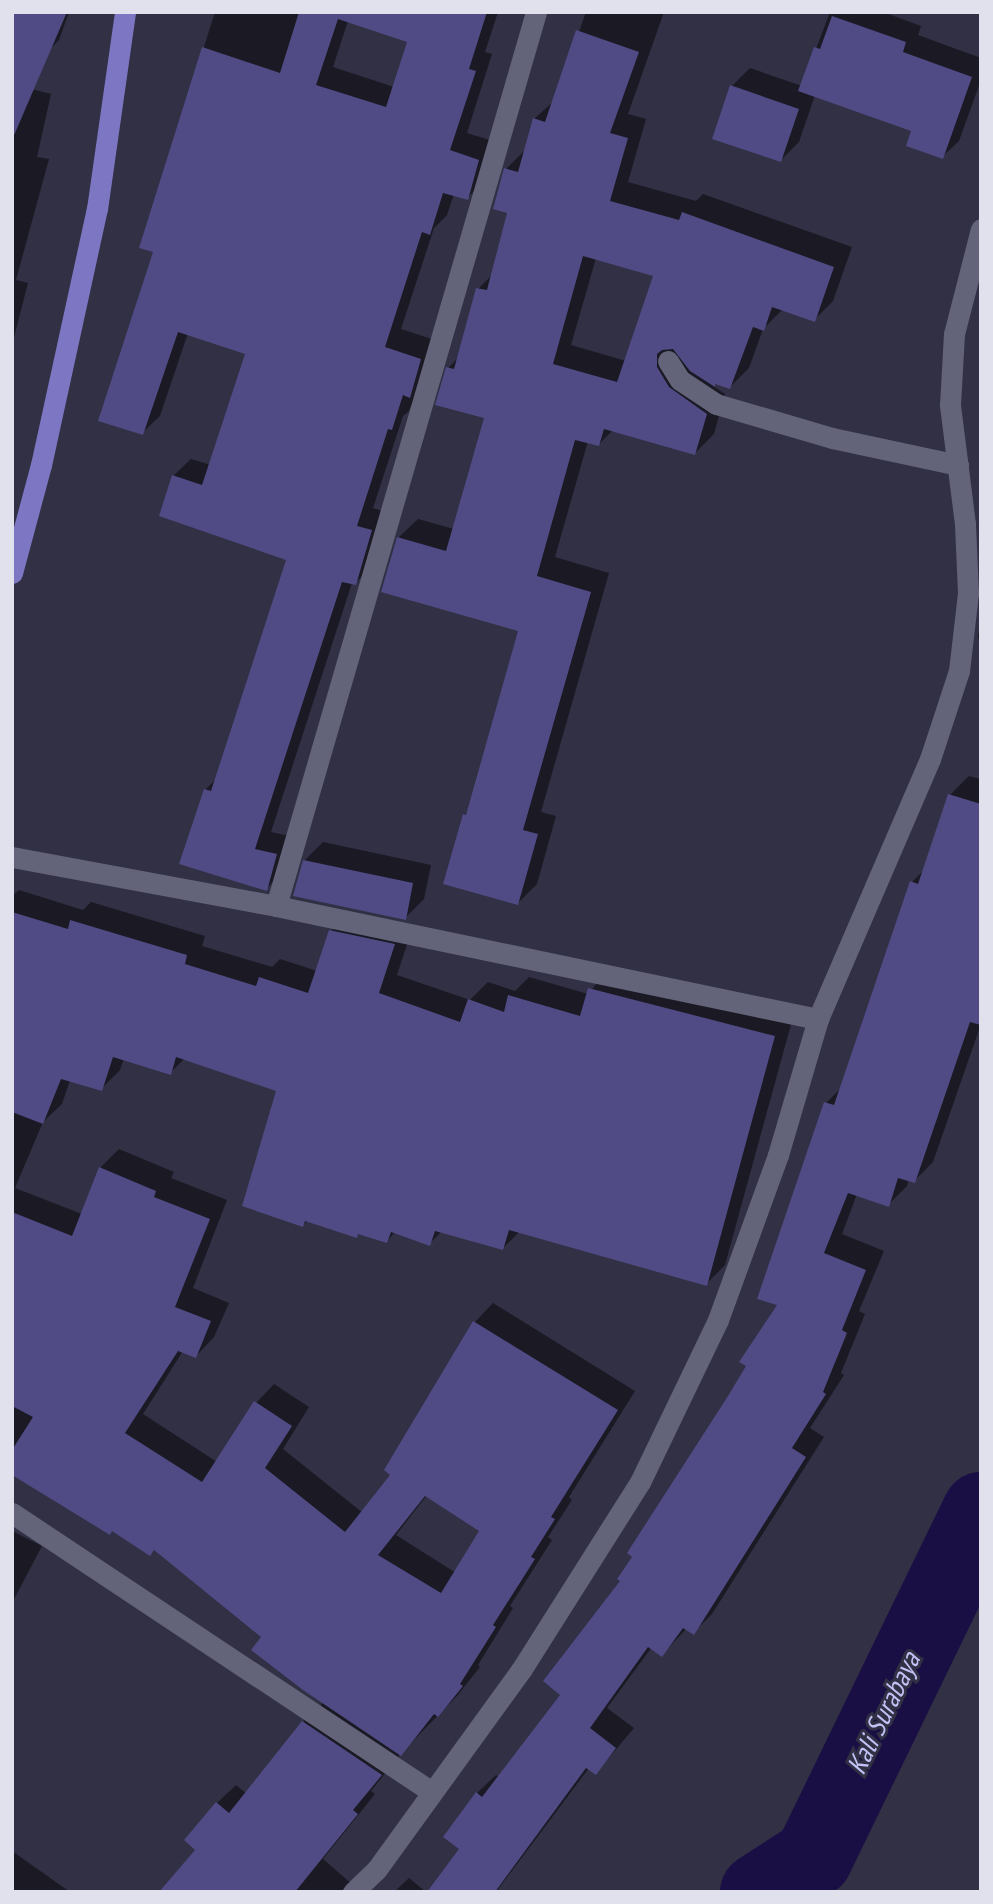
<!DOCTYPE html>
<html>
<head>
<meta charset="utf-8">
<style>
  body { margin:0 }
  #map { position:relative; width:993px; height:1904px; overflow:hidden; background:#313044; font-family:"PT Sans Narrow",sans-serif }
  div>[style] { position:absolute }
  .shadow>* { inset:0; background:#0007 }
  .river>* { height:79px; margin:-39.5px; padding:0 39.5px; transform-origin:39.5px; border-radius:39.5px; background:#1a0f44 }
  .building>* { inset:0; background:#504b85 }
  .minor>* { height:21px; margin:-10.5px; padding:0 10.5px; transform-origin:10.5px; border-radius:10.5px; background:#636379 }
  .major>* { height:21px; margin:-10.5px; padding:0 10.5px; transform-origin:10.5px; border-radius:10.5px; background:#7d77c3 }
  span { translate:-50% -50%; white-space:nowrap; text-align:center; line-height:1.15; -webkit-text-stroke:6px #313044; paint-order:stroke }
  .water-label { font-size:28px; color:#c2c1f6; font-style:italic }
  .frame { position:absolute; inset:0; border:14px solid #e1e1ee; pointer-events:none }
</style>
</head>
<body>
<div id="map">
  <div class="shadow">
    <div style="clip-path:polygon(12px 12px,69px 12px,59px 40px,50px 49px)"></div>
    <div style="clip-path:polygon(evenodd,215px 12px,498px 12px,485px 52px,492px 54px,467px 133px,496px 142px,485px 181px,467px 198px,454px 194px,447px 215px,434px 228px,401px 329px,438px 341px,409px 411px,403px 416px,373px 508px,388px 513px,373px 566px,355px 583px,352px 583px,271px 832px,294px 837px,284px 871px,266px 889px,205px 790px,218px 777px,289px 559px,173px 476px,191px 459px,211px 465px,247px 352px,188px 333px,160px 416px,142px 433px,155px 251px,185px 107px,215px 12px,348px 21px,409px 41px,394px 87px,333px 67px,348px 21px)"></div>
    <div style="clip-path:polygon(evenodd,586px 12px,664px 12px,628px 114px,646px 119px,628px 182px,696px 201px,703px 194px,852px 247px,833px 301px,814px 320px,783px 309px,763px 329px,749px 368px,730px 387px,717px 383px,713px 386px,725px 394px,714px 434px,695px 453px,613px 430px,599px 444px,588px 441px,555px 557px,609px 573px,541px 812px,556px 816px,537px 884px,518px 903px,465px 815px,469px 811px,520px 630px,398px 538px,418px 519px,454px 529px,486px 417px,448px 368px,460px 356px,478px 289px,493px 274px,509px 212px,506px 169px,525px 150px,534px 119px,555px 100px,586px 12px,596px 258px,656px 275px,626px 361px,571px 345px,596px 258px)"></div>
    <div style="clip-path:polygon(830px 12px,883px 12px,921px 26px,918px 35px,981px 58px,981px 80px,959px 141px,942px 157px,913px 130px,815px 95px,799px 142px,781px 160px,732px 86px,750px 68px,802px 86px)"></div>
    <div style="clip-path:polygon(12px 84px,51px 94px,37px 157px,49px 159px,16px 280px,28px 283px,12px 345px)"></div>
    <div style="clip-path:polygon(981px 612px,981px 639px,978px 638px)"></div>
    <div style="clip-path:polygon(969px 776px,980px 779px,981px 777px,981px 1024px,933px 1162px,914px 1181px,909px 1179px,907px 1186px,888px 1205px,857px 1194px,842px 1234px,884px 1251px,859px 1311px,865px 1314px,841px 1373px,844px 1375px,810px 1428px,824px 1437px,712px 1614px,693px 1633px,687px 1628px,662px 1655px,652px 1647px,607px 1708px,634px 1728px,596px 1773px,589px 1768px,496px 1892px,430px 1892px,461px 1849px,477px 1793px,496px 1775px,499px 1777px,563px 1695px,622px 1581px,748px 1366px,779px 1304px,826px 1103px,842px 1087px,912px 882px,925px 869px,950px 795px)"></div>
    <div style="clip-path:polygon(323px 842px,431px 865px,424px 899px,405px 918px,305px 860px)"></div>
    <div style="clip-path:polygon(evenodd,19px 890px,83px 910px,91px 902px,205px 936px,202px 946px,272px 967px,280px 959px,317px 971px,331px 931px,349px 913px,413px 926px,397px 975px,470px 1000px,488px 982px,515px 991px,529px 977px,588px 994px,608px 970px,793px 1017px,725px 1265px,706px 1284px,520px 1231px,503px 1248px,442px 1231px,429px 1244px,395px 1232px,387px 1241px,308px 1220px,303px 1225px,278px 1090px,185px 1058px,170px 1073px,124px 1058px,120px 1070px,101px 1089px,70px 1080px,62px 1104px,43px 1122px,15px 1188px,82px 1214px,100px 1168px,119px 1149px,174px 1172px,171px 1178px,227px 1200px,193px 1288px,229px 1303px,214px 1337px,196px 1356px,183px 1351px,143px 1414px,217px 1462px,256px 1403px,274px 1384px,309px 1407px,283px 1449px,363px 1513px,393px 1474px,386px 1470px,475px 1322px,493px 1303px,635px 1391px,569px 1497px,572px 1500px,548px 1537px,552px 1540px,510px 1606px,513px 1608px,478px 1665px,480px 1667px,457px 1696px,401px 1753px,371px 1791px,375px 1794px,323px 1859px,361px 1892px,171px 1892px,197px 1849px,217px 1803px,236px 1785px,247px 1794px,303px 1722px,324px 1702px,263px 1637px,154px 1548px,12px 1473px,12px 896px,19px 890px,427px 1495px,481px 1530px,456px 1573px,396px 1535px,427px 1495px)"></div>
    <div style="clip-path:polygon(12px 1531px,42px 1546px,12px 1603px)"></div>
    <div style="clip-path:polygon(12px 1851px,70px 1892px,12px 1892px)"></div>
    <div style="clip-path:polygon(409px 1878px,426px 1892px,394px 1892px)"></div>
  </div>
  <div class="river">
    <div style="left:759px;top:1892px;width:64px;rotate:-32.9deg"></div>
    <div style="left:813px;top:1857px;width:385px;rotate:-64.1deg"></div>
  </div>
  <div class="building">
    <div style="clip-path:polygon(12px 12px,67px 12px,12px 140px)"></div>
    <div style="clip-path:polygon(evenodd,299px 12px,487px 12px,469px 69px,476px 71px,450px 150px,479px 160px,468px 200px,443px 193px,430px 235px,422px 232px,385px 347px,421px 359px,410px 398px,403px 395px,392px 430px,388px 429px,357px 526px,372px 530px,356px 585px,342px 582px,255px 849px,277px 854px,267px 891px,179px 864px,204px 789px,211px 791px,286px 560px,159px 516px,172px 475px,202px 485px,245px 354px,178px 332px,143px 435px,98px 421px,153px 252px,139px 248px,202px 47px,280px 73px,299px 12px,338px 19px,407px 42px,386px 107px,316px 85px,338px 19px)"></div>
    <div style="clip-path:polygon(832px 16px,906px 42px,903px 52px,972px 77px,943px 159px,906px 146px,911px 131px,798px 91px,814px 47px,820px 49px)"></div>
    <div style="clip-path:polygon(evenodd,576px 30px,639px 52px,610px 133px,628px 138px,610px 201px,679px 220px,682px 212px,834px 267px,815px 322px,772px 307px,764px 331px,753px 327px,730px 389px,715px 384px,715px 387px,690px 371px,673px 349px,662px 350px,657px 354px,657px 367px,669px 387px,707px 414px,695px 455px,604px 429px,599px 446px,575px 440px,537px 576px,591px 592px,523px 830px,538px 834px,518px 905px,443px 884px,463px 814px,466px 815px,518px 631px,381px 592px,397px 537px,446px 551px,484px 418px,435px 405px,446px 367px,454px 369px,476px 288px,487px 290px,507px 213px,493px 209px,504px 168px,518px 172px,533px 118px,545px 122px,576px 30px,583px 256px,653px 276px,617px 382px,553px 364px,583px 256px)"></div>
    <div style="clip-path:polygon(730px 85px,799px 109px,781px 162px,712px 139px)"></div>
    <div style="clip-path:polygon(948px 794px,981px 804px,981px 1025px,970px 1022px,915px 1183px,898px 1178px,889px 1207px,848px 1193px,824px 1253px,866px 1270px,842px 1330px,847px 1333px,823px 1392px,826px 1394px,792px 1448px,806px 1457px,694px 1635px,683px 1628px,662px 1657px,648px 1647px,590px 1728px,616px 1748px,596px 1775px,586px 1768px,495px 1892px,427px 1892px,459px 1849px,443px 1837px,476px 1792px,482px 1797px,560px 1695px,543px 1681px,620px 1581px,617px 1579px,632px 1557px,627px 1553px,728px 1396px,746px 1366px,739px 1362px,777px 1305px,757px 1299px,824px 1102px,834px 1105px,910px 881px,918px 884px)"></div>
    <div style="clip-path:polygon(303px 860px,413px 883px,406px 920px,293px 896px)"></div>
    <div style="clip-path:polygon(12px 912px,68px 929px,70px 920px,187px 955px,185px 964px,256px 986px,259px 977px,308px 993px,329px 930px,395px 944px,379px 993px,460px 1022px,468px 999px,504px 1012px,508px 995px,580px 1016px,588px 988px,775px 1036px,707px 1286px,509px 1230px,503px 1250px,435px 1231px,430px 1246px,391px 1232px,387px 1243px,358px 1234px,357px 1238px,305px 1221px,303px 1227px,242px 1206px,276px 1091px,176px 1057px,171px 1075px,113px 1057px,102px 1091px,61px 1079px,43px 1124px,12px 1112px)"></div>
    <div style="clip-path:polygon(evenodd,99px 1167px,156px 1191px,154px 1197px,210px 1219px,175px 1307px,211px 1321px,196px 1358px,178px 1351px,125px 1433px,202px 1482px,254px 1401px,292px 1426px,265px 1468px,345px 1532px,390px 1475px,384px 1470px,473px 1321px,618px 1410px,551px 1517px,555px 1519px,531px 1557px,535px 1559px,493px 1625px,496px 1627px,460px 1684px,463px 1686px,438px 1717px,434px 1714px,401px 1756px,303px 1690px,251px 1650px,261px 1637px,154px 1550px,150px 1556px,112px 1531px,110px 1535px,12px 1475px,12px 1450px,33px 1417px,12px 1406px,12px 1212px,72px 1236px,99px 1167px,425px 1496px,479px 1531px,441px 1593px,378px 1555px,425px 1496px)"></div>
    <div style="clip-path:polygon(302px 1721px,382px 1775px,353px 1810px,358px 1814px,295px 1892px,159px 1892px,195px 1850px,184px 1840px,216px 1802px,229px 1813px)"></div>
  </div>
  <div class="minor">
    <div style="left:668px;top:361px;width:22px;rotate:58deg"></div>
    <div style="left:680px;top:380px;width:43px;rotate:33.7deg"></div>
    <div style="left:716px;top:404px;width:121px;rotate:16.3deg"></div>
    <div style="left:832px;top:438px;width:129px;rotate:12.1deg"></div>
    <div style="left:12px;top:857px;width:269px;rotate:10.5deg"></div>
    <div style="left:276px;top:906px;width:554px;rotate:11.78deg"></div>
    <div style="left:818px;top:1019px;width:142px;rotate:106.4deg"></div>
    <div style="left:778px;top:1155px;width:176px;rotate:110deg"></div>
    <div style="left:718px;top:1320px;width:180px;rotate:115.7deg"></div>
    <div style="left:640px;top:1482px;width:222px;rotate:122.3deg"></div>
    <div style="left:521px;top:1670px;width:247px;rotate:125.9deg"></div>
    <div style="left:376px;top:1870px;width:32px;rotate:136deg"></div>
    <div style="left:276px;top:906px;width:931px;rotate:-73.78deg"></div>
    <div style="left:818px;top:1019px;width:283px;rotate:-66.7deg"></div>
    <div style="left:930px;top:759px;width:93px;rotate:-71.8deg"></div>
    <div style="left:959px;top:671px;width:79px;rotate:-83.4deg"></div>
    <div style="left:968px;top:593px;width:69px;rotate:-92.5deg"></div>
    <div style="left:965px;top:524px;width:120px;rotate:-97.2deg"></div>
    <div style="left:950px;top:405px;width:71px;rotate:-86.8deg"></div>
    <div style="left:954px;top:334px;width:108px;rotate:-75.6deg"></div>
    <div style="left:12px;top:1513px;width:504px;rotate:33.6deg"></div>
  </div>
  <div class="major">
    <div style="left:12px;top:573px;width:112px;rotate:-75deg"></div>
    <div style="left:41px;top:465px;width:262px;rotate:-77.7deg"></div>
    <div style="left:97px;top:209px;width:199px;rotate:-81.9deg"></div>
  </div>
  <div class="water-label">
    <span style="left:883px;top:1713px;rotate:-64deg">Kali Surabaya</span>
  </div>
  <div class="frame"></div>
</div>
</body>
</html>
